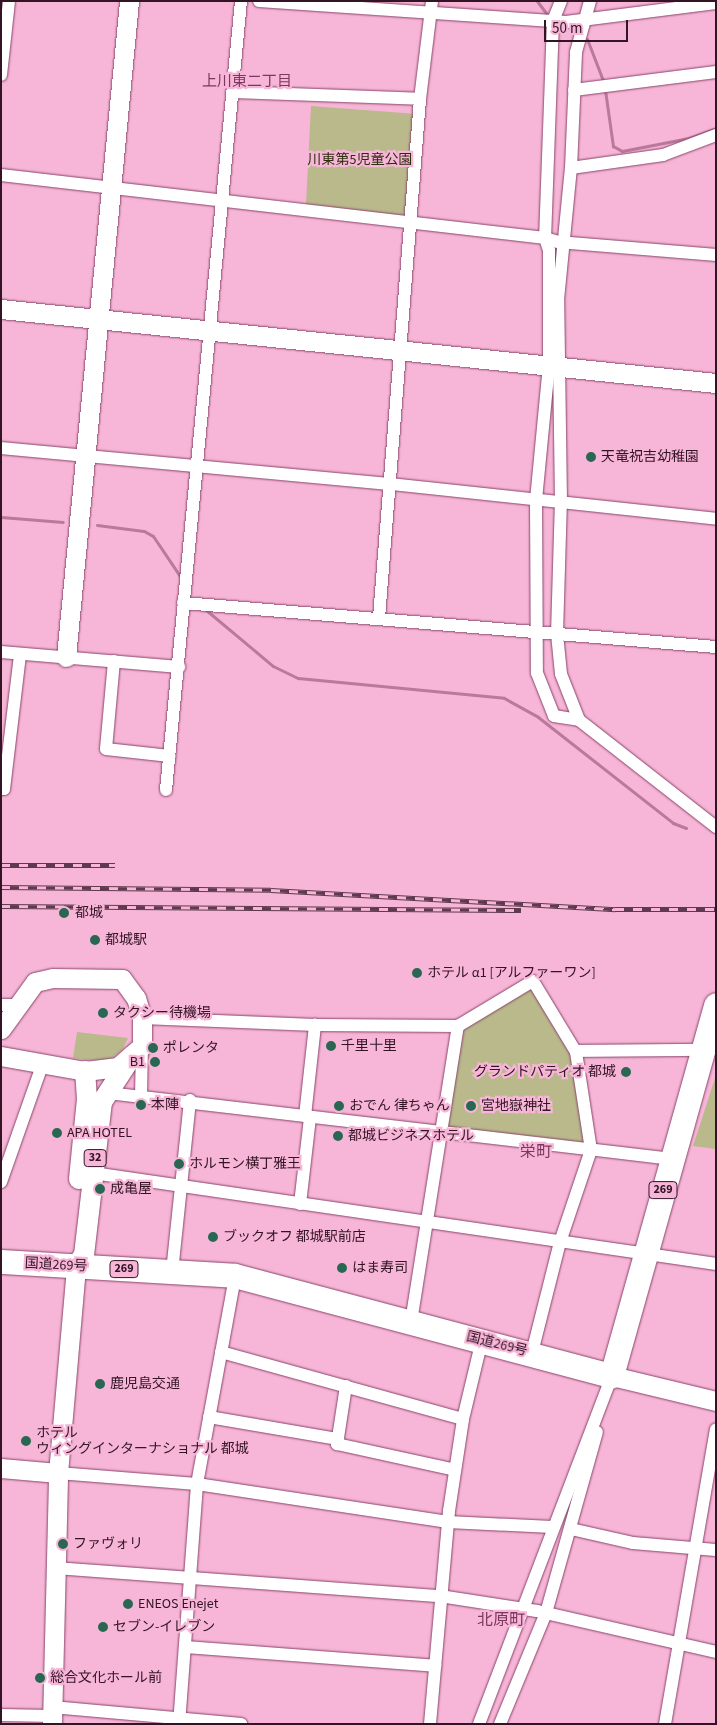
<!DOCTYPE html>
<html>
<head>
<meta charset="utf-8">
<style>
  body { margin:0 }
  #map { position:relative; width:717px; height:1725px; overflow:hidden; background:#f7b6d7; font-family:"Source Sans 3","Noto Sans JP",sans-serif }
  div>[style] { position:absolute }
  .green>* { inset:0; background:#b9b98b }
  .stream>* { height:3px; margin:-1.5px; padding:0 1.5px; transform-origin:1.5px; border-radius:1.5px; background:#ba789b }
  .roads { filter:drop-shadow(0 0 1px #8a446b) drop-shadow(0 0 1px #8a446b) }
  .street>* { height:12px; margin:-6px; padding:0 6px; transform-origin:6px; border-radius:6px; background:#fff }
  .secondary>* { height:19px; margin:-9.5px; padding:0 9.5px; transform-origin:9.5px; border-radius:9.5px; background:#fff }
  .primary>* { height:20px; margin:-10px; padding:0 10px; transform-origin:10px; border-radius:10px; background:#fff }
  .highway>* { height:24px; margin:-12px; padding:0 12px; transform-origin:12px; border-radius:12px; background:#fff }
  .rail>* { height:5px; margin-top:-2.5px; transform-origin:0; background:repeating-linear-gradient(90deg,#f7b6d7 0 9px,#5f394e 0 18px); box-sizing:border-box; border-block:1px solid #5f394e }
  .dots>* { width:14px; height:14px; translate:-50% -50%; box-sizing:border-box; border:2px solid #f7b6d7; border-radius:50% }
  span { translate:-50% -50%; white-space:nowrap; text-align:center; line-height:1.15; -webkit-text-stroke:4.5px #f7b6d7; paint-order:stroke }
  .shield-label span { padding:1px 4px; background:#f7b6d7; border:1px solid; border-radius:4px; -webkit-text-stroke-width:0 }
  .shield-label { font-size:12px; color:#321425; font-weight:700 }
  .park-label { font-size:14px; color:#2e2d0d }
  .poi-label { font-size:14px; color:#321425 }
  .left { translate:0 -50%; text-align:left }
  .right { translate:-100% -50%; text-align:right }
  .street-label { font-size:14px; color:#321425 }
  .neighbourhood-label { font-size:15px; color:#7c375e }
  .quarter-label { font-size:16px; color:#7c375e }
  .frame { position:absolute; inset:0; border:2px solid #321425; pointer-events:none }
  .scale { position:absolute; left:544px; top:20px; width:84px; height:22px; box-sizing:border-box; border:2px solid #321425; border-top:0; padding-left:6px; font-size:15px; line-height:18px; white-space:nowrap; color:#321425; -webkit-text-stroke:4px #f7b6d7; paint-order:stroke }
</style>
</head>
<body>
<div id="map">
  <div class="green">
    <div style="clip-path:polygon(311px 106px,417px 114px,407px 216px,306px 204px)"></div>
    <div style="clip-path:polygon(533px 981px,576px 1052px,591px 1150px,441px 1132px,458px 1026px)"></div>
    <div style="clip-path:polygon(77px 1032px,128px 1038px,122px 1050px,107px 1062px,73px 1058px)"></div>
    <div style="clip-path:polygon(716px 1075px,715px 1149px,693px 1146px)"></div>
  </div>
  <div class="stream">
    <div style="left:537px;top:1px;width:15px;rotate:53deg"></div>
    <div style="left:587px;top:39px;width:47px;rotate:68.9deg"></div>
    <div style="left:605px;top:90px;width:57px;rotate:81.9deg"></div>
    <div style="left:613px;top:146px;width:10px;rotate:29deg"></div>
    <div style="left:622px;top:151px;width:68px;rotate:-11deg"></div>
    <div style="left:689px;top:138px;width:29px;rotate:-20deg"></div>
    <div style="left:1px;top:517px;width:62px;rotate:4.6deg"></div>
    <div style="left:97px;top:525px;width:47px;rotate:7.3deg"></div>
    <div style="left:144px;top:531px;width:10px;rotate:29deg"></div>
    <div style="left:153px;top:536px;width:48px;rotate:56deg"></div>
    <div style="left:206px;top:610px;width:87px;rotate:39.9deg"></div>
    <div style="left:273px;top:666px;width:28px;rotate:26deg"></div>
    <div style="left:298px;top:678px;width:207px;rotate:5.5deg"></div>
    <div style="left:504px;top:698px;width:39px;rotate:29deg"></div>
    <div style="left:538px;top:717px;width:172px;rotate:38.1deg"></div>
    <div style="left:673px;top:823px;width:14px;rotate:21deg"></div>
  </div>
  <div class="roads">
    <div class="street">
      <div style="left:259px;top:1px;width:308px;rotate:3.9deg"></div>
      <div style="left:566px;top:22px;width:151px;rotate:-7.2deg"></div>
      <div style="left:561px;top:1px;width:22px;rotate:112deg"></div>
      <div style="left:553px;top:21px;width:217px;rotate:92.1deg"></div>
      <div style="left:545px;top:238px;width:13px;rotate:72deg"></div>
      <div style="left:549px;top:250px;width:115px;rotate:90deg"></div>
      <div style="left:549px;top:365px;width:136px;rotate:95.5deg"></div>
      <div style="left:536px;top:500px;width:173px;rotate:89.7deg"></div>
      <div style="left:537px;top:673px;width:46px;rotate:68.4deg"></div>
      <div style="left:554px;top:716px;width:25px;rotate:9deg"></div>
      <div style="left:579px;top:720px;width:174px;rotate:38deg"></div>
      <div style="left:1px;top:75px;width:74px;rotate:-83.8deg"></div>
      <div style="left:574px;top:90px;width:143px;rotate:-7.2deg"></div>
      <div style="left:233px;top:92px;width:187px;rotate:2.1deg"></div>
      <div style="left:571px;top:168px;width:93px;rotate:-8deg"></div>
      <div style="left:663px;top:155px;width:57px;rotate:-20.7deg"></div>
      <div style="left:1px;top:175px;width:548px;rotate:6.61deg"></div>
      <div style="left:545px;top:238px;width:14px;rotate:17deg"></div>
      <div style="left:558px;top:242px;width:159px;rotate:4.7deg"></div>
      <div style="left:1px;top:448px;width:392px;rotate:5.3deg"></div>
      <div style="left:391px;top:484px;width:327px;rotate:6.1deg"></div>
      <div style="left:183px;top:603px;width:535px;rotate:4.72deg"></div>
      <div style="left:379px;top:618px;width:521px;rotate:-85.48deg"></div>
      <div style="left:420px;top:99px;width:99px;rotate:-83deg"></div>
      <div style="left:1px;top:652px;width:179px;rotate:4.8deg"></div>
      <div style="left:114px;top:661px;width:88px;rotate:95.2deg"></div>
      <div style="left:106px;top:749px;width:64px;rotate:6.2deg"></div>
      <div style="left:579px;top:720px;width:49px;rotate:-111.4deg"></div>
      <div style="left:561px;top:674px;width:40px;rotate:-95.7deg"></div>
      <div style="left:557px;top:634px;width:131px;rotate:-88.3deg"></div>
      <div style="left:561px;top:503px;width:203px;rotate:-90.8deg"></div>
      <div style="left:558px;top:300px;width:133px;rotate:-84.4deg"></div>
      <div style="left:571px;top:168px;width:116px;rotate:-87.5deg"></div>
      <div style="left:576px;top:52px;width:53px;rotate:-74.6deg"></div>
      <div style="left:1px;top:789px;width:3px"></div>
      <div style="left:4px;top:789px;width:136px;rotate:-83.2deg"></div>
      <div style="left:166px;top:790px;width:793px;rotate:-84.57deg"></div>
      <div style="left:1px;top:1005px;width:17px"></div>
      <div style="left:142px;top:1018px;width:173px;rotate:2.3deg"></div>
      <div style="left:315px;top:1025px;width:143px;rotate:0.4deg"></div>
      <div style="left:458px;top:1026px;width:87px;rotate:-31deg"></div>
      <div style="left:533px;top:981px;width:83px;rotate:58.8deg"></div>
      <div style="left:576px;top:1052px;width:99px;rotate:81.3deg"></div>
      <div style="left:591px;top:1150px;width:97px;rotate:108.6deg"></div>
      <div style="left:560px;top:1242px;width:114px;rotate:104.2deg"></div>
      <div style="left:576px;top:1051px;width:126px;rotate:-0.5deg"></div>
      <div style="left:108px;top:1093px;width:568px;rotate:6.67deg"></div>
      <div style="left:141px;top:1097px;width:51px;rotate:-88.9deg"></div>
      <div style="left:305px;top:1116px;width:92px;rotate:-83.7deg"></div>
      <div style="left:93px;top:1173px;width:630px;rotate:8.31deg"></div>
      <div style="left:1px;top:1182px;width:126px;rotate:-70.6deg"></div>
      <div style="left:300px;top:1204px;width:88px;rotate:-83.4deg"></div>
      <div style="left:172px;top:1272px;width:173px;rotate:-84deg"></div>
      <div style="left:411px;top:1322px;width:300px;rotate:-81deg"></div>
      <div style="left:221px;top:1352px;width:251px;rotate:15.5deg"></div>
      <div style="left:346px;top:1386px;width:59px;rotate:98.8deg"></div>
      <div style="left:337px;top:1444px;width:121px;rotate:12.4deg"></div>
      <div style="left:209px;top:1417px;width:131px;rotate:9.7deg"></div>
      <div style="left:58px;top:1473px;width:139px;rotate:4.5deg"></div>
      <div style="left:197px;top:1484px;width:254px;rotate:8.6deg"></div>
      <div style="left:448px;top:1522px;width:104px;rotate:2.8deg"></div>
      <div style="left:571px;top:1529px;width:64px;rotate:12.7deg"></div>
      <div style="left:633px;top:1543px;width:83px;rotate:4.8deg"></div>
      <div style="left:55px;top:1568px;width:386px;rotate:4.2deg"></div>
      <div style="left:440px;top:1596px;width:98px;rotate:8.8deg"></div>
      <div style="left:537px;top:1611px;width:184px;rotate:12.9deg"></div>
      <div style="left:185px;top:1647px;width:251px;rotate:4.3deg"></div>
      <div style="left:52px;top:1707px;width:190px;rotate:5.1deg"></div>
      <div style="left:1px;top:1715px;width:51px;rotate:1.1deg"></div>
      <div style="left:179px;top:1724px;width:241px;rotate:-85.7deg"></div>
      <div style="left:197px;top:1484px;width:211px;rotate:-79.6deg"></div>
      <div style="left:430px;top:1724px;width:214px;rotate:-84.9deg"></div>
      <div style="left:449px;top:1511px;width:93px;rotate:-81.3deg"></div>
      <div style="left:463px;top:1419px;width:81px;rotate:-76.5deg"></div>
      <div style="left:479px;top:1724px;width:373px;rotate:-69.1deg"></div>
      <div style="left:500px;top:1724px;width:120px;rotate:-67.5deg"></div>
      <div style="left:546px;top:1613px;width:188px;rotate:-74.3deg"></div>
      <div style="left:665px;top:1724px;width:299px;rotate:-80.2deg"></div>
    </div>
    <div class="secondary">
      <div style="left:1px;top:309px;width:719px;rotate:5.91deg"></div>
      <div style="left:66px;top:657px;width:659px;rotate:-84.51deg"></div>
      <div style="left:1px;top:1029px;width:58px;rotate:-54.1deg"></div>
      <div style="left:35px;top:982px;width:18px;rotate:-13deg"></div>
      <div style="left:53px;top:978px;width:69px;rotate:0.8deg"></div>
      <div style="left:122px;top:979px;width:24px;rotate:54deg"></div>
      <div style="left:136px;top:998px;width:21px;rotate:73deg"></div>
      <div style="left:142px;top:1018px;width:28px;rotate:90deg"></div>
      <div style="left:142px;top:1046px;width:32px;rotate:139deg"></div>
      <div style="left:118px;top:1067px;width:33px;rotate:173deg"></div>
      <div style="left:85px;top:1071px;width:85px;rotate:-169.9deg"></div>
      <div style="left:612px;top:1376px;width:107px;rotate:13.5deg"></div>
      <div style="left:1px;top:1468px;width:57px;rotate:5deg"></div>
      <div style="left:52px;top:1724px;width:251px;rotate:-88.6deg"></div>
      <div style="left:58px;top:1473px;width:208px;rotate:-85deg"></div>
    </div>
    <div class="primary">
      <div style="left:79px;top:1179px;width:80px;rotate:-84.3deg"></div>
      <div style="left:87px;top:1099px;width:28px;rotate:-94deg"></div>
      <div style="left:76px;top:1266px;width:14px;rotate:-54deg"></div>
      <div style="left:84px;top:1255px;width:154px;rotate:-83.3deg"></div>
      <div style="left:102px;top:1102px;width:55px;rotate:-56.9deg"></div>
    </div>
    <div class="highway">
      <div style="left:1px;top:1262px;width:234px;rotate:3.4deg"></div>
      <div style="left:235px;top:1276px;width:390px;rotate:14.9deg"></div>
      <div style="left:612px;top:1376px;width:385px;rotate:-74.3deg"></div>
    </div>
  </div>
  <div class="rail">
    <div style="left:1px;top:865px;width:114px"></div>
    <div style="left:1px;top:887px;width:270px;rotate:0.6deg"></div>
    <div style="left:271px;top:890px;width:345px;rotate:3.2deg"></div>
    <div style="left:615px;top:909px;width:101px"></div>
    <div style="left:1px;top:906px;width:520px;rotate:0.44deg"></div>
  </div>
  <div class="dots">
    <div style="left:591px;top:457px;background:#2a6752"></div>
    <div style="left:64px;top:913px;background:#2a6752"></div>
    <div style="left:95px;top:940px;background:#2a6752"></div>
    <div style="left:417px;top:973px;background:#2a6752"></div>
    <div style="left:103px;top:1013px;background:#2a6752"></div>
    <div style="left:331px;top:1046px;background:#2a6752"></div>
    <div style="left:153px;top:1048px;background:#2a6752"></div>
    <div style="left:155px;top:1062px;background:#2a6752"></div>
    <div style="left:626px;top:1072px;background:#2a6752"></div>
    <div style="left:141px;top:1105px;background:#2a6752"></div>
    <div style="left:339px;top:1106px;background:#2a6752"></div>
    <div style="left:471px;top:1106px;background:#2a6752"></div>
    <div style="left:57px;top:1133px;background:#2a6752"></div>
    <div style="left:338px;top:1136px;background:#2a6752"></div>
    <div style="left:179px;top:1164px;background:#2a6752"></div>
    <div style="left:100px;top:1189px;background:#2a6752"></div>
    <div style="left:213px;top:1237px;background:#2a6752"></div>
    <div style="left:342px;top:1268px;background:#2a6752"></div>
    <div style="left:100px;top:1384px;background:#2a6752"></div>
    <div style="left:26px;top:1441px;background:#2a6752"></div>
    <div style="left:63px;top:1544px;background:#2a6752"></div>
    <div style="left:128px;top:1604px;background:#2a6752"></div>
    <div style="left:103px;top:1627px;background:#2a6752"></div>
    <div style="left:40px;top:1678px;background:#2a6752"></div>
  </div>
  <div class="shield-label">
    <span style="left:95px;top:1158px">32</span>
    <span style="left:663px;top:1190px">269</span>
    <span style="left:124px;top:1269px">269</span>
  </div>
  <div class="park-label">
    <span style="left:360px;top:160px">川東第5児童公園</span>
  </div>
  <div class="poi-label">
    <span class="left" style="left:601px;top:457px">天竜祝吉幼稚園</span>
    <span class="left" style="left:75px;top:913px">都城</span>
    <span class="left" style="left:105px;top:940px">都城駅</span>
    <span class="left" style="left:427px;top:973px">ホテル α1 [アルファーワン]</span>
    <span class="left" style="left:113px;top:1013px">タクシー待機場</span>
    <span class="left" style="left:341px;top:1046px">千里十里</span>
    <span class="left" style="left:163px;top:1048px">ポレンタ</span>
    <span class="right" style="left:145px;top:1062px">B1</span>
    <span class="right" style="left:616px;top:1072px">グランドパティオ 都城</span>
    <span class="left" style="left:151px;top:1105px">本陣</span>
    <span class="left" style="left:349px;top:1106px">おでん 律ちゃん</span>
    <span class="left" style="left:481px;top:1106px">宮地嶽神社</span>
    <span class="left" style="left:67px;top:1133px">APA HOTEL</span>
    <span class="left" style="left:348px;top:1136px">都城ビジネスホテル</span>
    <span class="left" style="left:189px;top:1164px">ホルモン横丁雅王</span>
    <span class="left" style="left:110px;top:1189px">成亀屋</span>
    <span class="left" style="left:223px;top:1237px">ブックオフ 都城駅前店</span>
    <span class="left" style="left:352px;top:1268px">はま寿司</span>
    <span class="left" style="left:110px;top:1384px">鹿児島交通</span>
    <span class="left" style="left:36px;top:1441px">ホテル<br>ウィングインターナショナル 都城</span>
    <span class="left" style="left:73px;top:1544px">ファヴォリ</span>
    <span class="left" style="left:138px;top:1604px">ENEOS Enejet</span>
    <span class="left" style="left:113px;top:1627px">セブン-イレブン</span>
    <span class="left" style="left:50px;top:1678px">総合文化ホール前</span>
  </div>
  <div class="street-label">
    <span style="left:56px;top:1265px;rotate:3deg">国道269号</span>
    <span style="left:497px;top:1344px;rotate:14deg">国道269号</span>
  </div>
  <div class="neighbourhood-label">
    <span style="left:247px;top:82px">上川東二丁目</span>
  </div>
  <div class="quarter-label">
    <span style="left:536px;top:1152px">栄町</span>
    <span style="left:501px;top:1620px">北原町</span>
  </div>
  <div class="frame"></div>
  <div class="scale">50 m</div>
</div>
</body>
</html>
